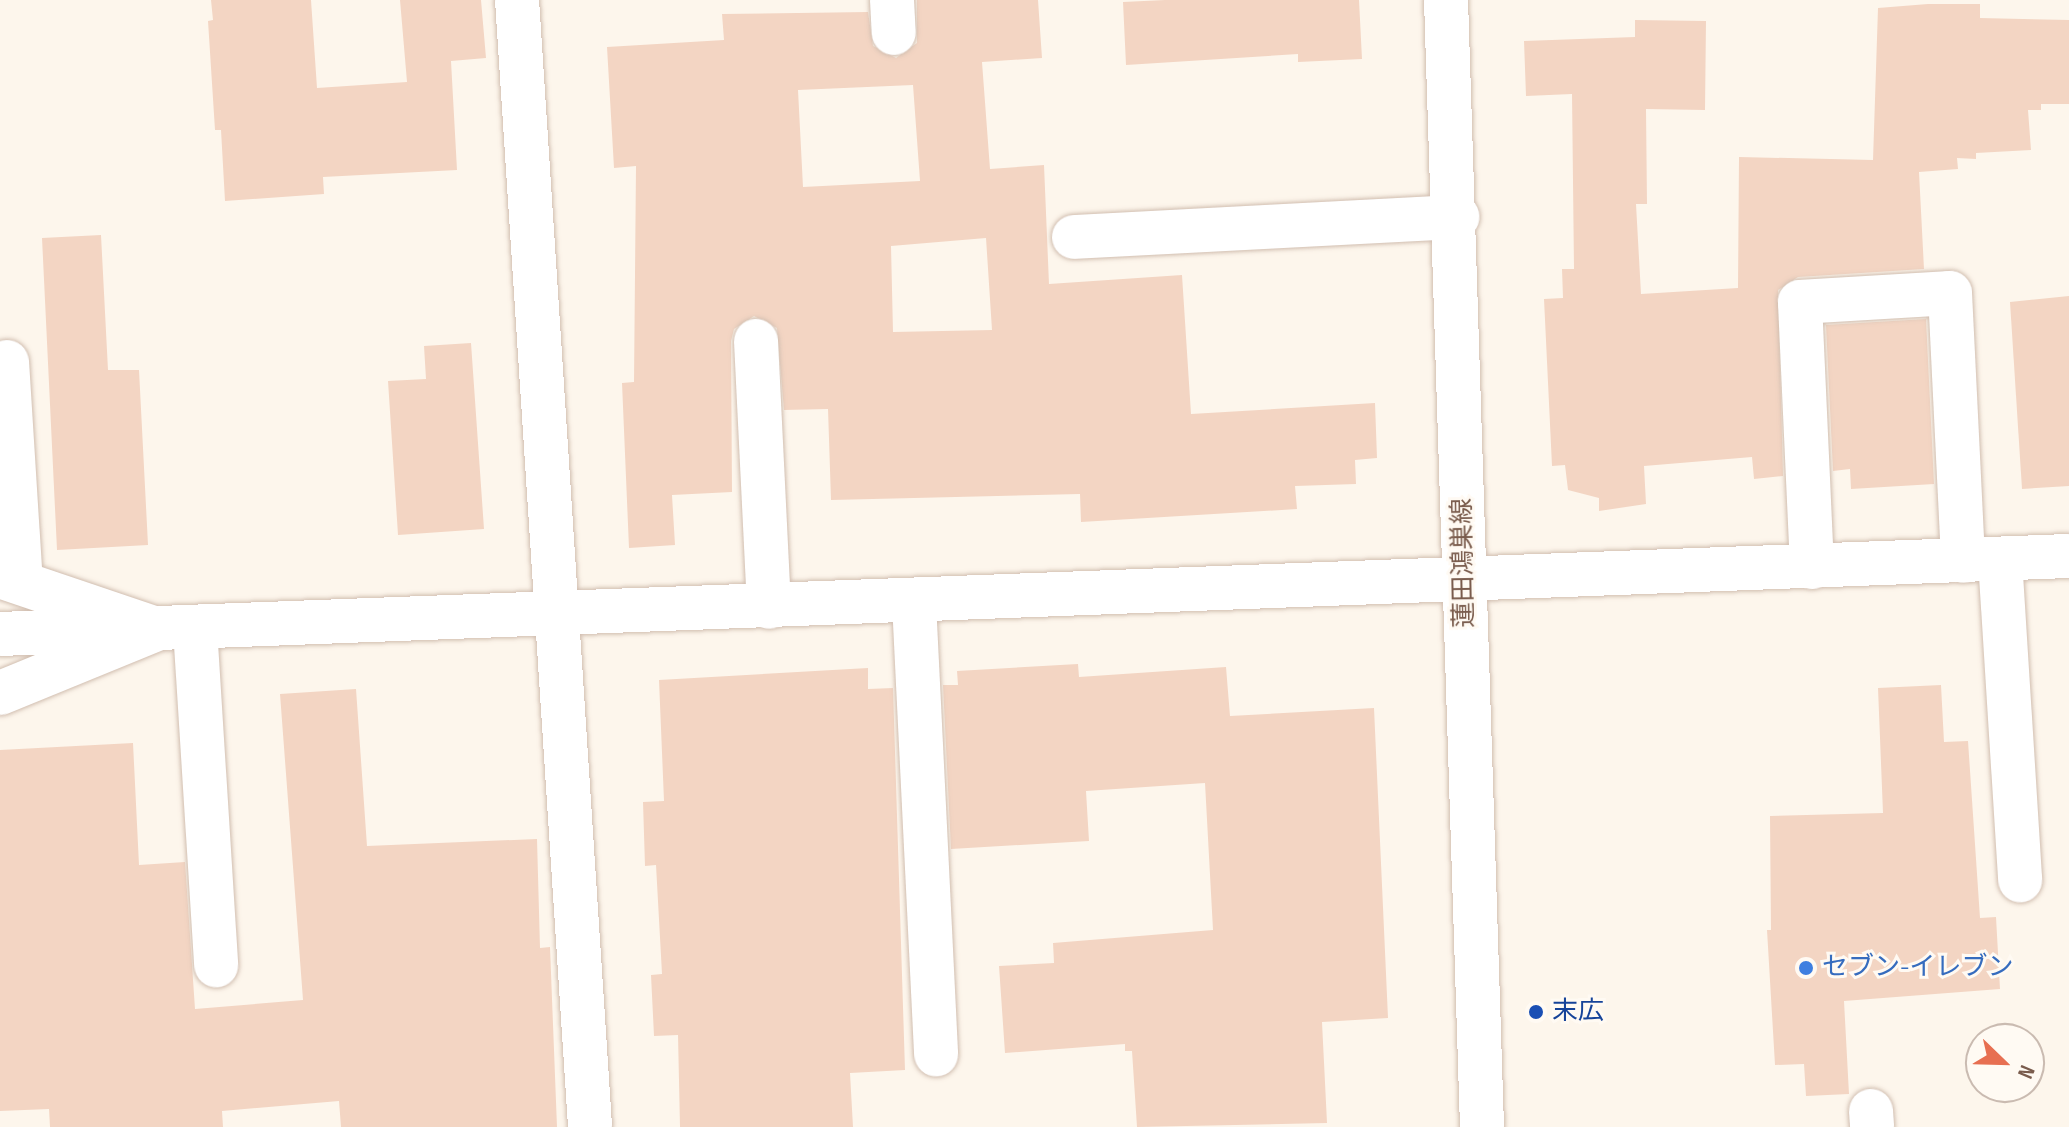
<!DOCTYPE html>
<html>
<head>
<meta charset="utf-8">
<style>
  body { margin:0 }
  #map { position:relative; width:2069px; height:1127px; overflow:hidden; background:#fdf6ec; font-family:"Sofia Sans Condensed","Noto Sans JP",sans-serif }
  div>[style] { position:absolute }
  .building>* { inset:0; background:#f3d5c3 }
  .roads { filter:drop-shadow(0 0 2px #d1beb0) drop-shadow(0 0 2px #d1beb0) }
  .street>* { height:44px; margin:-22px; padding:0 22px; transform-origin:22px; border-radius:22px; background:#fff }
  .secondary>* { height:44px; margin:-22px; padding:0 22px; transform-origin:22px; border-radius:22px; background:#fff }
  .dots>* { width:22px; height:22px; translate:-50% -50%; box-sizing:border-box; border:4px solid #fffaf3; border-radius:50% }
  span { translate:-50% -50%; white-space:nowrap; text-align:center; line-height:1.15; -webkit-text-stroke:6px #fffaf3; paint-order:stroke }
  .street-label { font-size:26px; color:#7a5c4d }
  .shop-label { font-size:26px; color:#366cbe }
  .left { translate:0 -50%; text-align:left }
  .transit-label { font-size:26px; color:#164399 }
  .north { position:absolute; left:1965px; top:1023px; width:80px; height:80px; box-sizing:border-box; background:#fffaf3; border:2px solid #cabbb1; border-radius:50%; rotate:113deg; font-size:22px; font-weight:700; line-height:32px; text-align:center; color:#7a5c4d }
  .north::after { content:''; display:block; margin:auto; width:28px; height:36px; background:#e76f51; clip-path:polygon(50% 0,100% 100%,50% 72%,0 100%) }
</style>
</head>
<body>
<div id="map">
  <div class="building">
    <div style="clip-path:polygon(211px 0,311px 0,317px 88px,407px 82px,400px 0,481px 0,486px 58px,451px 61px,457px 170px,323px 177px,324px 194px,225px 201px,221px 130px,215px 130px,208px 21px,213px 20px)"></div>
    <div style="clip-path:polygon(evenodd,917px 0,1038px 0,1042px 58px,982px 62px,990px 169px,1044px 165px,1049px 284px,1182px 275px,1191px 414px,1375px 403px,1377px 458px,1355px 460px,1356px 484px,1295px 486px,1297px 509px,1081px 522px,1080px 494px,831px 500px,828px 409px,784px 410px,777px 328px,754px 316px,734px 329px,731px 341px,732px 492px,672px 495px,675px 545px,629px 548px,622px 383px,634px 382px,636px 166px,614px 168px,607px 47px,724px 40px,722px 14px,868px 12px,873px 46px,896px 58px,917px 43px,917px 0,913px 85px,920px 181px,803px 187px,798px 90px,913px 85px,917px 0,986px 238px,992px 330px,893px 332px,891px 246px,986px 238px)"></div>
    <div style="clip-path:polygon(1165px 0,1359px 0,1362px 59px,1298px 62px,1298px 54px,1126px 65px,1123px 2px)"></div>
    <div style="clip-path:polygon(1928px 4px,1980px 4px,1980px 18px,2069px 20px,2069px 104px,2041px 104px,2041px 110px,2028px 110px,2031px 150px,1976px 153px,1976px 159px,1957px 158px,1958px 169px,1919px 172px,1924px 269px,1798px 277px,1778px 290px,1783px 476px,1754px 479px,1752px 457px,1644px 466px,1646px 504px,1599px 511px,1599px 498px,1568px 490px,1565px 465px,1552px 466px,1544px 299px,1563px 298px,1562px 269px,1574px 269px,1572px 94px,1526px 96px,1524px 41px,1635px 37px,1635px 20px,1706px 21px,1705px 110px,1646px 109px,1647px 204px,1636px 204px,1641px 294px,1738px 288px,1739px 157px,1873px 160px,1878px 8px)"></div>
    <div style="clip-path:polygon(101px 235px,108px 370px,139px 370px,148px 545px,57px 550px,42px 238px)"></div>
    <div style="clip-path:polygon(2069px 296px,2069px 486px,2022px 489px,2010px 302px)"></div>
    <div style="clip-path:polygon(1926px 319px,1934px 484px,1851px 489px,1850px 469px,1833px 471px,1826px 325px)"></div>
    <div style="clip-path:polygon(471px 343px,484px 529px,398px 535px,388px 381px,426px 379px,424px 346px)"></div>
    <div style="clip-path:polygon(1078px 664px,1079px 677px,1226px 667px,1230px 716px,1374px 708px,1388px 1018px,1322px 1022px,1327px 1123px,1137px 1127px,1132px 1051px,1125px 1051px,1125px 1044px,1005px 1053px,999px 966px,1054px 963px,1053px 943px,1213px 930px,1205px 783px,1086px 791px,1089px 841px,951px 849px,943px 685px,958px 685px,957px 671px)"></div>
    <div style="clip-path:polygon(868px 668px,868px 689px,893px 688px,905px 1070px,850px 1073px,853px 1127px,680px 1127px,678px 1035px,654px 1036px,651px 975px,662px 974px,656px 865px,645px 866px,643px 802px,664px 801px,659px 680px)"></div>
    <div style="clip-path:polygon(1941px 685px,1944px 742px,1968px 741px,1980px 918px,1996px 917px,2000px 989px,1844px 1001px,1849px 1094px,1806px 1096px,1804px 1064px,1775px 1065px,1767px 930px,1771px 930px,1770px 816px,1883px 813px,1878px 688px)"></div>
    <div style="clip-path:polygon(356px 689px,367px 846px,537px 839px,540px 948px,550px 947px,557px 1127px,341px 1127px,339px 1101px,222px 1111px,223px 1127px,50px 1127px,49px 1109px,0 1111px,0 750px,133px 743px,139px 865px,185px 862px,195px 1009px,303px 1000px,280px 694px)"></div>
  </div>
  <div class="roads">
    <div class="street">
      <div style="left:517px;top:0;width:1129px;rotate:86.29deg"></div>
      <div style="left:892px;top:0;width:33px;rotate:87deg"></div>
      <div style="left:1074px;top:237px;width:384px;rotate:-3deg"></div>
      <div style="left:756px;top:341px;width:266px;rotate:87.2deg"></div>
      <div style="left:7px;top:362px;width:220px;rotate:86.4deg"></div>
      <div style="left:2000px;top:559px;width:322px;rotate:86.4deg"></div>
      <div style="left:1812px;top:567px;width:265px;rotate:-92.6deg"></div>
      <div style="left:1800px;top:302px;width:150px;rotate:-3.4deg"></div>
      <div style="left:1950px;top:293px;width:268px;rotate:87.2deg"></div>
      <div style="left:0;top:576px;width:163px;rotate:18.7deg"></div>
      <div style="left:914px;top:602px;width:453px;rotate:87.2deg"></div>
      <div style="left:195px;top:628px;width:338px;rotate:86.4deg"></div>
      <div style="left:0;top:693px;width:166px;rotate:-22.2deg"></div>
      <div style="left:1871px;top:1111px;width:16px;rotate:86deg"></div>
    </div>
    <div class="secondary">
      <div style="left:1446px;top:0;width:1128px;rotate:88.17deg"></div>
      <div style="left:0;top:634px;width:2070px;rotate:-2.16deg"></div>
    </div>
  </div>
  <div class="dots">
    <div style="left:1806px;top:968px;background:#3f7fe0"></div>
    <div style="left:1536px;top:1012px;background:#1a4fb4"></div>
  </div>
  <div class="street-label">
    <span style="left:1464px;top:563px;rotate:-91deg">蓮田鴻巣線</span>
  </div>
  <div class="shop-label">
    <span class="left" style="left:1822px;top:968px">セブン-イレブン</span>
  </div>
  <div class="transit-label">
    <span class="left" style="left:1552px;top:1012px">末広</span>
  </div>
  <div class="north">N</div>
</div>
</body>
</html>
